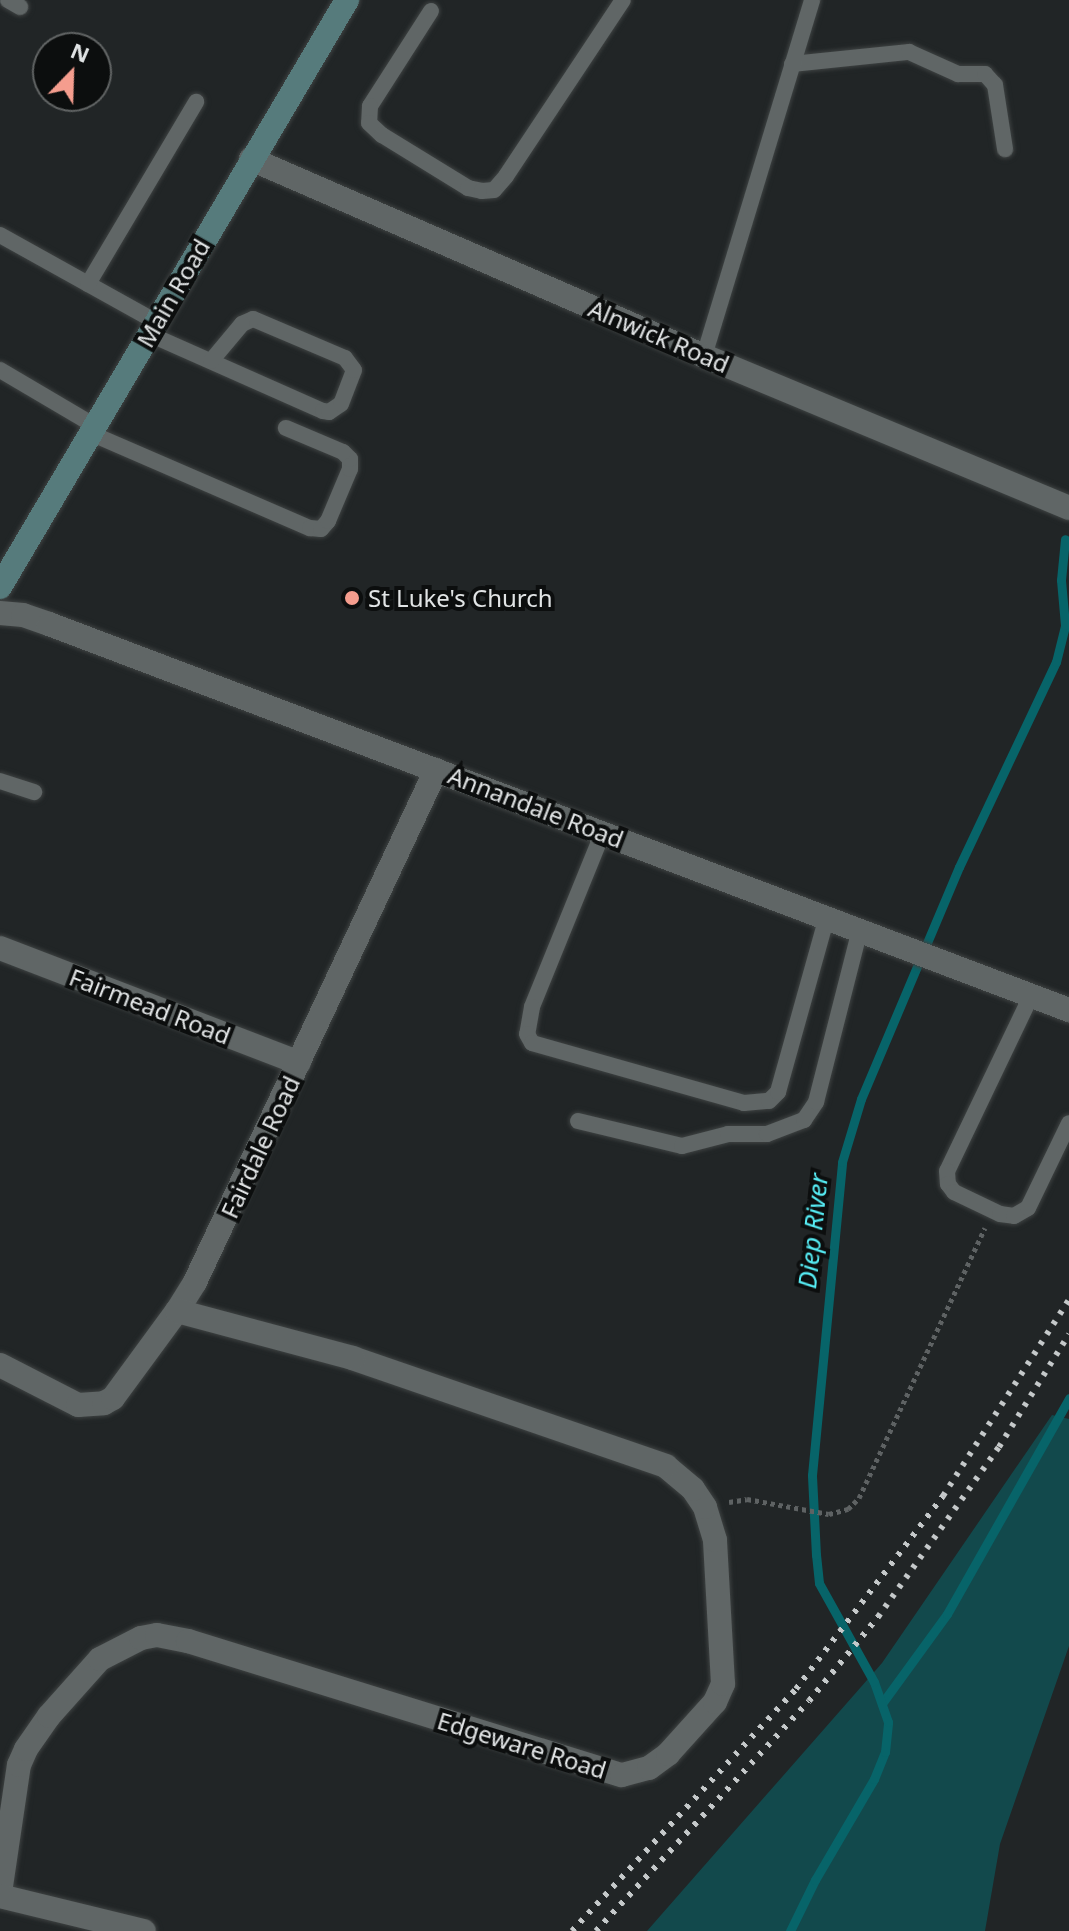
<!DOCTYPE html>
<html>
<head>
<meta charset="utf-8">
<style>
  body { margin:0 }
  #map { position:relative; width:1069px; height:1931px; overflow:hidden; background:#212526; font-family:"Noto Sans",sans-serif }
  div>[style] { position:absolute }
  .green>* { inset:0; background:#12494c }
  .stream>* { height:9px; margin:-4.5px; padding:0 4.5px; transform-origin:4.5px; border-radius:4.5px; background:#076469 }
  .path>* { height:5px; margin-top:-2.5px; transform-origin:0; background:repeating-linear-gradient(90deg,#5e6263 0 4px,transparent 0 8px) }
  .roads { filter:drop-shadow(0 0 2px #3e4242) drop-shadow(0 0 2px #3e4242) }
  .lane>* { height:16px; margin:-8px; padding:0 8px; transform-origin:8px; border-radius:8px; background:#606666 }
  .street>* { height:24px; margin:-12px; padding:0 12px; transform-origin:12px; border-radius:12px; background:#606666 }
  .secondary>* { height:24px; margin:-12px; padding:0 12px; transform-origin:12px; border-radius:12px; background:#567b7c }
  .rail>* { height:6px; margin-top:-3px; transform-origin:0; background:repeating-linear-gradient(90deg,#c5c9ca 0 4px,transparent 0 12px) }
  .dots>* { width:22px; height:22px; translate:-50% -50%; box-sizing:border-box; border:4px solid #0c0e0e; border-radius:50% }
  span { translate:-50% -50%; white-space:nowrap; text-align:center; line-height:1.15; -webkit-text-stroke:8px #0c0e0e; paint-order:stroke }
  .street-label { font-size:24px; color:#e1e4e5 }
  .poi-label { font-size:24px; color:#e1e4e5 }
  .left { translate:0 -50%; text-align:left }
  .water-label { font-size:26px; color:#56ecf4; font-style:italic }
  .north { position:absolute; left:32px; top:32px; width:80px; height:80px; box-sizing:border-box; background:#0c0e0e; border:2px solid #616464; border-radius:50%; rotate:23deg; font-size:22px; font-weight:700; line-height:32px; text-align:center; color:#e1e4e5 }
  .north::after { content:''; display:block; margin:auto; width:28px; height:36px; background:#f59d8e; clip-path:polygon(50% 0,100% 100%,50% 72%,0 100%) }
</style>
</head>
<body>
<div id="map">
  <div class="green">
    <div style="clip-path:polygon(1052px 1415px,1069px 1419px,1069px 1646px,1000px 1844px,985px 1931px,647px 1931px,882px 1663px)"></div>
  </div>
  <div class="stream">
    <div style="left:883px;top:1702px;width:109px;rotate:-54deg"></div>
    <div style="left:947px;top:1614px;width:248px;rotate:-60.5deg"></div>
    <div style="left:790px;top:1931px;width:57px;rotate:-63.9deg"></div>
    <div style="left:815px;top:1880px;width:117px;rotate:-59.7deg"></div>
    <div style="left:874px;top:1779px;width:29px;rotate:-68deg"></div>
    <div style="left:885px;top:1752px;width:30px;rotate:-84deg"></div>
    <div style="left:888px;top:1722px;width:42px;rotate:-109.3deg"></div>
    <div style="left:874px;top:1682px;width:113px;rotate:-119.1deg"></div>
    <div style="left:819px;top:1583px;width:28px;rotate:-96deg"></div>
    <div style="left:816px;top:1555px;width:80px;rotate:-92.9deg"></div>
    <div style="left:812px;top:1475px;width:314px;rotate:-84.5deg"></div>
    <div style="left:842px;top:1162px;width:66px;rotate:-73.2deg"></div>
    <div style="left:861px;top:1099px;width:252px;rotate:-67.1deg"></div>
    <div style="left:959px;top:867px;width:227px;rotate:-64.7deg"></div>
    <div style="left:1056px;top:662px;width:38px;rotate:-76deg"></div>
    <div style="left:1065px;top:625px;width:45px;rotate:-95.1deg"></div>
    <div style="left:1061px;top:580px;width:41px;rotate:-84.4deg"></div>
  </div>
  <div class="path">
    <div style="left:729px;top:1502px;width:18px;rotate:-9deg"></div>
    <div style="left:747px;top:1499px;width:83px;rotate:10.4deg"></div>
    <div style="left:829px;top:1514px;width:20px;rotate:-15deg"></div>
    <div style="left:848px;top:1509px;width:16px;rotate:-45deg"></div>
    <div style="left:859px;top:1498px;width:298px;rotate:-65deg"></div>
  </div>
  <div class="roads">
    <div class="lane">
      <div style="left:8px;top:0;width:14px;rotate:30deg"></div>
      <div style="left:431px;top:11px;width:113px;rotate:122.7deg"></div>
      <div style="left:370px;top:106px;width:17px;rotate:93deg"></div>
      <div style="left:369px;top:123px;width:18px;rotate:43deg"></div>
      <div style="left:382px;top:135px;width:101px;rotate:31.6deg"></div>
      <div style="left:468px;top:188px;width:14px;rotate:12deg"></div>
      <div style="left:482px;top:191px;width:12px;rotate:-5deg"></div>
      <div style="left:494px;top:190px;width:18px;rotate:-49deg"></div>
      <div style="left:506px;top:176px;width:211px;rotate:-56.4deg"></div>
      <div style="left:792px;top:64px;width:118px;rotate:-5.9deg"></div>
      <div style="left:909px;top:52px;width:54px;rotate:24.2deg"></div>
      <div style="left:958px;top:74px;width:27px"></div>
      <div style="left:985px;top:74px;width:15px;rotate:48deg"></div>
      <div style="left:995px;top:85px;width:65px;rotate:81.1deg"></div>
      <div style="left:0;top:235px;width:179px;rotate:29.1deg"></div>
      <div style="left:88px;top:284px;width:212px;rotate:-59.3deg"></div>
      <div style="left:149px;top:334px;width:190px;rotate:23.9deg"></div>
      <div style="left:323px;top:411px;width:6px;rotate:9deg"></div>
      <div style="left:329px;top:412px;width:14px;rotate:-34deg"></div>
      <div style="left:341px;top:404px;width:36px;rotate:-69deg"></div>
      <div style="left:354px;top:370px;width:15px;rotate:-127deg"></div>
      <div style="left:345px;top:358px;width:100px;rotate:-157deg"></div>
      <div style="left:253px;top:319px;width:12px;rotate:156deg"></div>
      <div style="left:242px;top:324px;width:48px;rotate:130deg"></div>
      <div style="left:704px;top:356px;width:372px;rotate:-73.1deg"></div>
      <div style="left:0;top:370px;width:110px;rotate:30.5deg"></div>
      <div style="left:90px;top:433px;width:240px;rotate:23.4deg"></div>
      <div style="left:310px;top:528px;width:11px;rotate:5deg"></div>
      <div style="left:321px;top:529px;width:11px;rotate:-49deg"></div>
      <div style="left:328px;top:521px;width:56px;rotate:-67.1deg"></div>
      <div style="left:350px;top:469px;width:10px;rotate:-90deg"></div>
      <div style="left:350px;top:459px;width:10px;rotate:-135deg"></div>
      <div style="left:343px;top:452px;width:62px;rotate:-157.2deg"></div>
      <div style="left:0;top:781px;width:36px;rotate:18deg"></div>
      <div style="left:603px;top:832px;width:189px;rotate:112.1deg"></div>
      <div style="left:532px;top:1007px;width:27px;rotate:100deg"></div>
      <div style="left:527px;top:1034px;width:10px;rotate:61deg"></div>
      <div style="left:532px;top:1043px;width:220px;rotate:15.8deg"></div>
      <div style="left:744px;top:1103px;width:25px;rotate:-5deg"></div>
      <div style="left:769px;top:1101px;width:13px;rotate:-45deg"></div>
      <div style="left:778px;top:1092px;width:182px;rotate:-74.4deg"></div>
      <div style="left:1031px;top:996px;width:194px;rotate:115.6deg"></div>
      <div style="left:947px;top:1171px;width:13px;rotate:86deg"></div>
      <div style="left:948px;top:1184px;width:10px;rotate:53deg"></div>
      <div style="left:954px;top:1192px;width:51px;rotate:25.6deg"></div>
      <div style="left:1000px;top:1214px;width:14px;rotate:8deg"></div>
      <div style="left:1014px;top:1216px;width:16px;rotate:-30deg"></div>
      <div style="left:1028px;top:1208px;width:94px;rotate:-64.2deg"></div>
      <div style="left:578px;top:1121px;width:107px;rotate:13.5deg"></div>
      <div style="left:682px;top:1146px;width:48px;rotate:-14.6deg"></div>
      <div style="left:728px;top:1134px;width:39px"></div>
      <div style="left:767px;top:1134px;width:40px;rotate:-21deg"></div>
      <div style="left:804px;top:1120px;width:22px;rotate:-56deg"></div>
      <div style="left:816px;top:1102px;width:178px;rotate:-75.7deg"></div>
    </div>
    <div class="street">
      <div style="left:251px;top:159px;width:494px;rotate:23.5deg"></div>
      <div style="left:704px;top:356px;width:395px;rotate:22.6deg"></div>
      <div style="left:0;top:613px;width:23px;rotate:5deg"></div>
      <div style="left:23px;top:615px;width:28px;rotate:19deg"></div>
      <div style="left:49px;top:624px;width:1091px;rotate:20.73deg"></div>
      <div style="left:0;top:948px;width:320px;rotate:21deg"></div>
      <div style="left:0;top:1365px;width:88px;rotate:27.1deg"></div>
      <div style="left:78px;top:1405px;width:26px;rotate:-4deg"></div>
      <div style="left:104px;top:1403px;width:10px;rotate:-29deg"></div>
      <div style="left:113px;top:1398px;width:108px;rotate:-53.7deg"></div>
      <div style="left:177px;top:1311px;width:34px;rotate:-58deg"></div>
      <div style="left:195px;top:1282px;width:566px;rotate:-64.79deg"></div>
      <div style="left:0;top:1893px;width:129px;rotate:-81.6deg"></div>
      <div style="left:19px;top:1765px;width:17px;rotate:-66deg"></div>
      <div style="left:26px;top:1749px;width:40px;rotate:-55.1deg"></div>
      <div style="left:49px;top:1716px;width:76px;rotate:-48.2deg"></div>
      <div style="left:100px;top:1659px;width:46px;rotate:-27.1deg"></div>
      <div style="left:141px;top:1638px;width:16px;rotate:-11deg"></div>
      <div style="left:157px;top:1635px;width:32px;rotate:11deg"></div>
      <div style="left:188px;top:1641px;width:454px;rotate:17.2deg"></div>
      <div style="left:622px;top:1775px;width:28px;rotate:-15deg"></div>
      <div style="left:649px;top:1768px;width:24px;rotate:-36deg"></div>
      <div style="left:668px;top:1754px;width:70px;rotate:-47.9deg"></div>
      <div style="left:715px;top:1702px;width:20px;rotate:-66deg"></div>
      <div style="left:723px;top:1684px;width:144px;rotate:-93.2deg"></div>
      <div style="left:715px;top:1540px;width:34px;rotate:-107deg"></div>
      <div style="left:705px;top:1507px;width:22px;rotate:-124deg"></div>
      <div style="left:693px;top:1489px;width:35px;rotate:-140deg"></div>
      <div style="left:666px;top:1466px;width:331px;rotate:-161deg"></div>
      <div style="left:353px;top:1358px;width:182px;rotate:-165deg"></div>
      <div style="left:0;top:1896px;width:148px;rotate:13.7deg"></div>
    </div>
    <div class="secondary">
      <div style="left:0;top:587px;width:682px;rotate:-59.41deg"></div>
    </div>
  </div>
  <div class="rail">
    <div style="left:572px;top:1931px;width:330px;rotate:-47.2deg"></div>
    <div style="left:796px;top:1689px;width:243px;rotate:-52.7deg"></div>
    <div style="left:943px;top:1496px;width:233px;rotate:-57.3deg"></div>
    <div style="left:596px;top:1931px;width:313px;rotate:-47.2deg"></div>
    <div style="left:809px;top:1701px;width:109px;rotate:-50.6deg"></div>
    <div style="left:878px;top:1617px;width:209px;rotate:-54.6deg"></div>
    <div style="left:999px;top:1447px;width:133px;rotate:-58.2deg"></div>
  </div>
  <div class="dots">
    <div style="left:352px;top:598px;background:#f59d8e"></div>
  </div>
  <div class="street-label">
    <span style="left:173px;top:293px;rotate:-60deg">Main Road</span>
    <span style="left:659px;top:336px;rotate:23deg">Alnwick Road</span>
    <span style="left:536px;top:807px;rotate:21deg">Annandale Road</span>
    <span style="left:150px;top:1006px;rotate:21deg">Fairmead Road</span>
    <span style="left:260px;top:1147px;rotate:-65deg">Fairdale Road</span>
    <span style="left:522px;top:1745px;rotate:17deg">Edgeware Road</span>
  </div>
  <div class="poi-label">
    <span class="left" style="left:368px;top:598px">St Luke's Church</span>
  </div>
  <div class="water-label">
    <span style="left:813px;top:1231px;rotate:-84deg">Diep River</span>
  </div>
  <div class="north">N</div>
</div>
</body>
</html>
